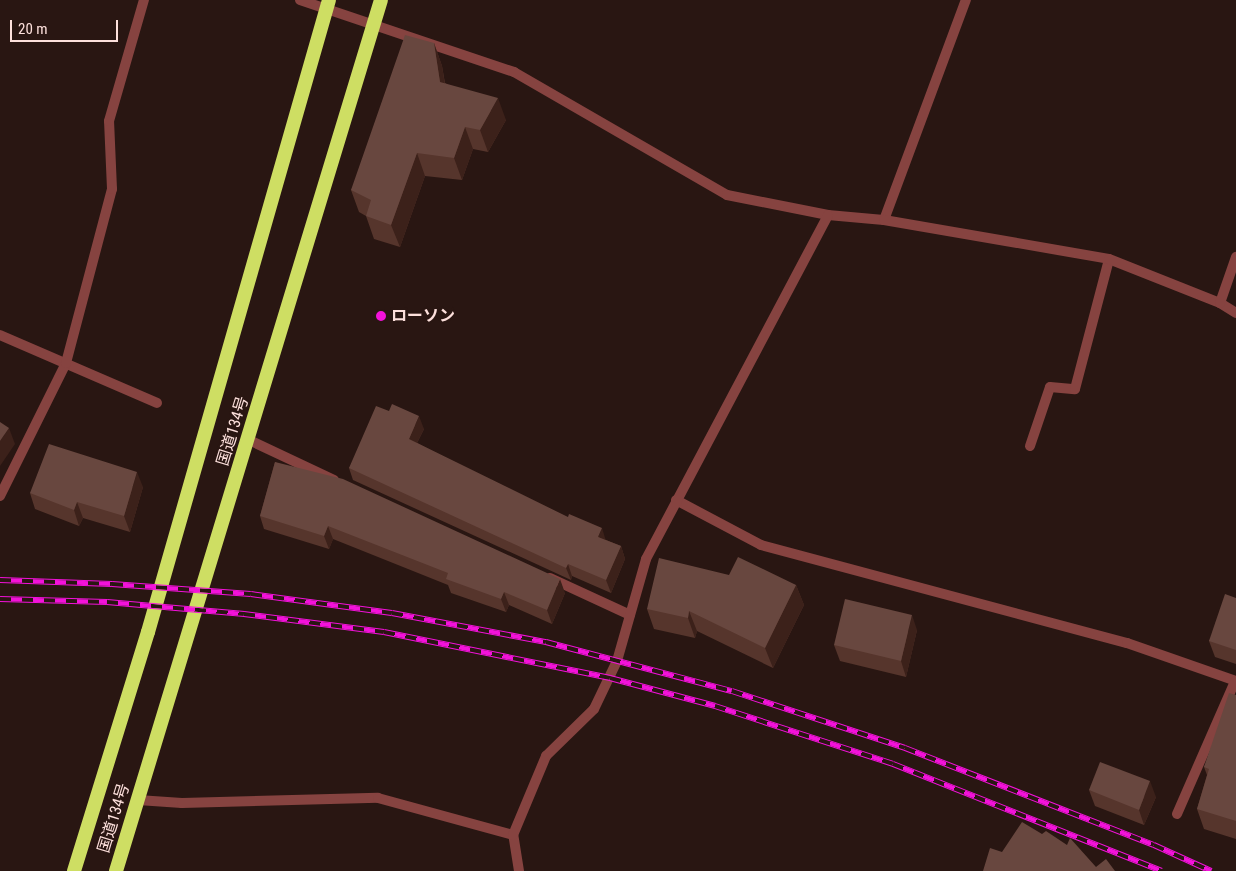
<!DOCTYPE html>
<html>
<head>
<meta charset="utf-8">
<style>
  body { margin:0 }
  #map { position:relative; width:1236px; height:871px; overflow:hidden; background:#291612; font-family:"Roboto Condensed","Noto Sans JP",sans-serif }
  div>[style] { position:absolute }
  .service>* { height:10px; margin:-5px; padding:0 5px; transform-origin:5px; border-radius:5px; background:#864340 }
  .minor>* { height:10px; margin:-5px; padding:0 5px; transform-origin:5px; border-radius:5px; background:#864340 }
  .trunk>* { height:14px; margin:-7px; padding:0 7px; transform-origin:7px; border-radius:7px; background:#cede63 }
  .rail>* { height:5.5px; margin-top:-2.75px; transform-origin:0; background:repeating-linear-gradient(90deg,#291612 0 11px,#f312da 0 22px); box-sizing:border-box; border-block:1px solid #f312da }
  .wall>* { inset:0; background:#56352c }
  .shaded-wall>* { inset:0; background:#3c211a }
  .building>* { inset:0; background:#68473f }
  .dots>* { width:14px; height:14px; translate:-50% -50%; box-sizing:border-box; border:2px solid #291612; border-radius:50% }
  span { translate:-50% -50%; white-space:nowrap; text-align:center; line-height:1.15; -webkit-text-stroke:4px #291612; paint-order:stroke }
  .poi-label { font-size:16px; color:#fde0dc; font-weight:700 }
  .left { translate:0 -50%; text-align:left }
  .street-label { font-size:16px; color:#fde0dc }
  .scale { position:absolute; left:10px; top:20px; width:108px; height:22px; box-sizing:border-box; border:2px solid #fde0dc; border-top:0; padding-left:6px; font-size:15px; line-height:18px; white-space:nowrap; color:#fde0dc; -webkit-text-stroke:4px #291612; paint-order:stroke }
</style>
</head>
<body>
<div id="map">
  <div class="service">
    <div style="left:884px;top:220px;width:235px;rotate:-69.6deg"></div>
    <div style="left:0;top:335px;width:171px;rotate:23.4deg"></div>
    <div style="left:249px;top:440px;width:94px;rotate:25.2deg"></div>
    <div style="left:1030px;top:446px;width:62px;rotate:-71.3deg"></div>
    <div style="left:1050px;top:387px;width:25px;rotate:5deg"></div>
    <div style="left:1075px;top:389px;width:134px;rotate:-75.3deg"></div>
    <div style="left:0;top:496px;width:148px;rotate:-63.6deg"></div>
    <div style="left:66px;top:363px;width:180px;rotate:-75.2deg"></div>
    <div style="left:112px;top:189px;width:68px;rotate:-92.5deg"></div>
    <div style="left:109px;top:121px;width:126px;rotate:-73.9deg"></div>
    <div style="left:550px;top:578px;width:88px;rotate:24.8deg"></div>
    <div style="left:138px;top:800px;width:44px;rotate:3.9deg"></div>
    <div style="left:182px;top:803px;width:196px;rotate:-1.5deg"></div>
    <div style="left:378px;top:798px;width:140px;rotate:15.3deg"></div>
  </div>
  <div class="minor">
    <div style="left:300px;top:0;width:226px;rotate:18.6deg"></div>
    <div style="left:514px;top:72px;width:246px;rotate:30deg"></div>
    <div style="left:727px;top:195px;width:103px;rotate:11.2deg"></div>
    <div style="left:828px;top:215px;width:56px;rotate:5.1deg"></div>
    <div style="left:884px;top:220px;width:228px;rotate:9.8deg"></div>
    <div style="left:1109px;top:259px;width:119px;rotate:21.6deg"></div>
    <div style="left:1220px;top:303px;width:19px;rotate:32deg"></div>
    <div style="left:1220px;top:303px;width:49px;rotate:-70.8deg"></div>
    <div style="left:676px;top:500px;width:96px;rotate:27.9deg"></div>
    <div style="left:761px;top:545px;width:379px;rotate:15deg"></div>
    <div style="left:1127px;top:643px;width:115px;rotate:19.2deg"></div>
    <div style="left:1177px;top:814px;width:145px;rotate:-66.4deg"></div>
    <div style="left:519px;top:871px;width:36px;rotate:-99deg"></div>
    <div style="left:513px;top:835px;width:86px;rotate:-67.3deg"></div>
    <div style="left:546px;top:756px;width:67px;rotate:-44.4deg"></div>
    <div style="left:594px;top:709px;width:53px;rotate:-64.4deg"></div>
    <div style="left:617px;top:661px;width:106px;rotate:-74.1deg"></div>
    <div style="left:646px;top:559px;width:389px;rotate:-62.1deg"></div>
  </div>
  <div class="trunk">
    <div style="left:74px;top:871px;width:250px;rotate:-72.8deg"></div>
    <div style="left:148px;top:632px;width:657px;rotate:-74.02deg"></div>
    <div style="left:116px;top:871px;width:910px;rotate:-73.08deg"></div>
  </div>
  <div class="rail">
    <div style="left:0;top:580px;width:112px;rotate:2deg"></div>
    <div style="left:112px;top:584px;width:139px;rotate:4.1deg"></div>
    <div style="left:251px;top:594px;width:142px;rotate:7.7deg"></div>
    <div style="left:392px;top:613px;width:157px;rotate:10.7deg"></div>
    <div style="left:546px;top:642px;width:192px;rotate:14.8deg"></div>
    <div style="left:732px;top:691px;width:182px;rotate:18.2deg"></div>
    <div style="left:905px;top:748px;width:267px;rotate:21.3deg"></div>
    <div style="left:1154px;top:845px;width:63px;rotate:24.5deg"></div>
    <div style="left:0;top:599px;width:107px;rotate:1.6deg"></div>
    <div style="left:107px;top:602px;width:138px;rotate:5deg"></div>
    <div style="left:244px;top:614px;width:141px;rotate:7.3deg"></div>
    <div style="left:384px;top:632px;width:231px;rotate:11.5deg"></div>
    <div style="left:610px;top:678px;width:109px;rotate:14.9deg"></div>
    <div style="left:715px;top:706px;width:187px;rotate:18deg"></div>
    <div style="left:893px;top:764px;width:289px;rotate:21.7deg"></div>
  </div>
  <div class="wall">
    <div style="clip-path:polygon(434px 43px,442px 66px,445px 83px,506px 120px,488px 152px,473px 149px,462px 180px,425px 176px,400px 247px,374px 239px,366px 216px,359px 212px,351px 190px)"></div>
    <div style="clip-path:polygon(389px 411px,424px 429px,417px 443px,606px 540px,621px 546px,625px 559px,611px 593px,572px 576px,571px 580px,353px 480px,349px 468px)"></div>
    <div style="clip-path:polygon(275px 462px,565px 593px,552px 624px,509px 605px,506px 612px,451px 593px,448px 585px,333px 539px,329px 549px,264px 529px,260px 516px)"></div>
    <div style="clip-path:polygon(143px 487px,130px 532px,83px 518px,79px 526px,35px 509px,30px 493px)"></div>
    <div style="clip-path:polygon(729px 575px,796px 585px,804px 605px,773px 668px,697px 631px,695px 638px,654px 629px,647px 609px)"></div>
    <div style="clip-path:polygon(1236px 598px,1236px 664px,1215px 657px,1209px 641px)"></div>
    <div style="clip-path:polygon(917px 630px,906px 677px,840px 661px,834px 645px)"></div>
    <div style="clip-path:polygon(1236px 695px,1236px 839px,1204px 829px,1197px 809px,1207px 775px,1204px 767px)"></div>
    <div style="clip-path:polygon(1089px 790px,1156px 797px,1144px 825px,1095px 806px)"></div>
  </div>
  <div class="shaded-wall">
    <div style="clip-path:polygon(434px 43px,442px 66px,448px 104px,440px 82px)"></div>
    <div style="clip-path:polygon(498px 98px,506px 120px,488px 152px,480px 130px)"></div>
    <div style="clip-path:polygon(465px 127px,473px 149px,462px 180px,454px 158px)"></div>
    <div style="clip-path:polygon(417px 153px,425px 176px,400px 247px,391px 225px)"></div>
    <div style="clip-path:polygon(419px 416px,424px 429px,413px 451px,409px 439px)"></div>
    <div style="clip-path:polygon(9px 428px,15px 444px,0 466px,0 441px)"></div>
    <div style="clip-path:polygon(137px 472px,143px 487px,130px 532px,124px 516px)"></div>
    <div style="clip-path:polygon(77px 502px,83px 518px,79px 526px,74px 510px)"></div>
    <div style="clip-path:polygon(328px 526px,333px 539px,329px 549px,324px 536px)"></div>
    <div style="clip-path:polygon(602px 528px,606px 541px,598px 537px)"></div>
    <div style="clip-path:polygon(621px 546px,625px 559px,611px 593px,606px 580px)"></div>
    <div style="clip-path:polygon(568px 564px,572px 576px,571px 580px,566px 568px)"></div>
    <div style="clip-path:polygon(560px 579px,565px 593px,552px 624px,547px 610px)"></div>
    <div style="clip-path:polygon(796px 585px,804px 605px,773px 668px,765px 648px)"></div>
    <div style="clip-path:polygon(504px 592px,509px 605px,506px 612px,501px 599px)"></div>
    <div style="clip-path:polygon(689px 611px,697px 631px,695px 638px,688px 618px)"></div>
    <div style="clip-path:polygon(912px 615px,917px 630px,906px 677px,901px 661px)"></div>
    <div style="clip-path:polygon(1150px 781px,1156px 797px,1144px 825px,1139px 810px)"></div>
  </div>
  <div class="building">
    <div style="clip-path:polygon(405px 35px,434px 43px,440px 82px,498px 98px,480px 130px,465px 127px,454px 158px,417px 153px,391px 225px,366px 216px,371px 200px,351px 190px)"></div>
    <div style="clip-path:polygon(392px 404px,419px 416px,409px 439px,568px 517px,569px 514px,602px 528px,598px 537px,621px 546px,606px 580px,568px 564px,566px 568px,349px 468px,376px 406px,389px 411px)"></div>
    <div style="clip-path:polygon(0 422px,9px 428px,0 441px)"></div>
    <div style="clip-path:polygon(49px 444px,137px 472px,124px 516px,77px 502px,74px 510px,30px 493px)"></div>
    <div style="clip-path:polygon(275px 462px,343px 479px,560px 579px,547px 610px,504px 592px,501px 599px,446px 579px,448px 573px,328px 526px,324px 536px,260px 516px)"></div>
    <div style="clip-path:polygon(738px 557px,796px 585px,765px 648px,689px 611px,688px 618px,647px 609px,659px 558px,729px 575px)"></div>
    <div style="clip-path:polygon(1225px 594px,1236px 598px,1236px 650px,1209px 641px)"></div>
    <div style="clip-path:polygon(845px 599px,912px 615px,901px 661px,834px 645px)"></div>
    <div style="clip-path:polygon(1229px 693px,1236px 695px,1236px 821px,1197px 809px,1209px 769px,1204px 767px)"></div>
    <div style="clip-path:polygon(1100px 762px,1150px 781px,1139px 810px,1089px 790px)"></div>
    <div style="clip-path:polygon(1022px 822px,1042px 834px,1046px 831px,1067px 845px,1070px 838px,1096px 867px,1106px 859px,1115px 871px,983px 871px,990px 848px,1002px 852px)"></div>
  </div>
  <div class="dots">
    <div style="left:381px;top:316px;background:#f312da"></div>
  </div>
  <div class="poi-label">
    <span class="left" style="left:391px;top:316px">ローソン</span>
  </div>
  <div class="street-label">
    <span style="left:233px;top:431px;rotate:-73deg">国道134号</span>
    <span style="left:114px;top:818px;rotate:-73deg">国道134号</span>
  </div>
  <div class="scale">20 m</div>
</div>
</body>
</html>
